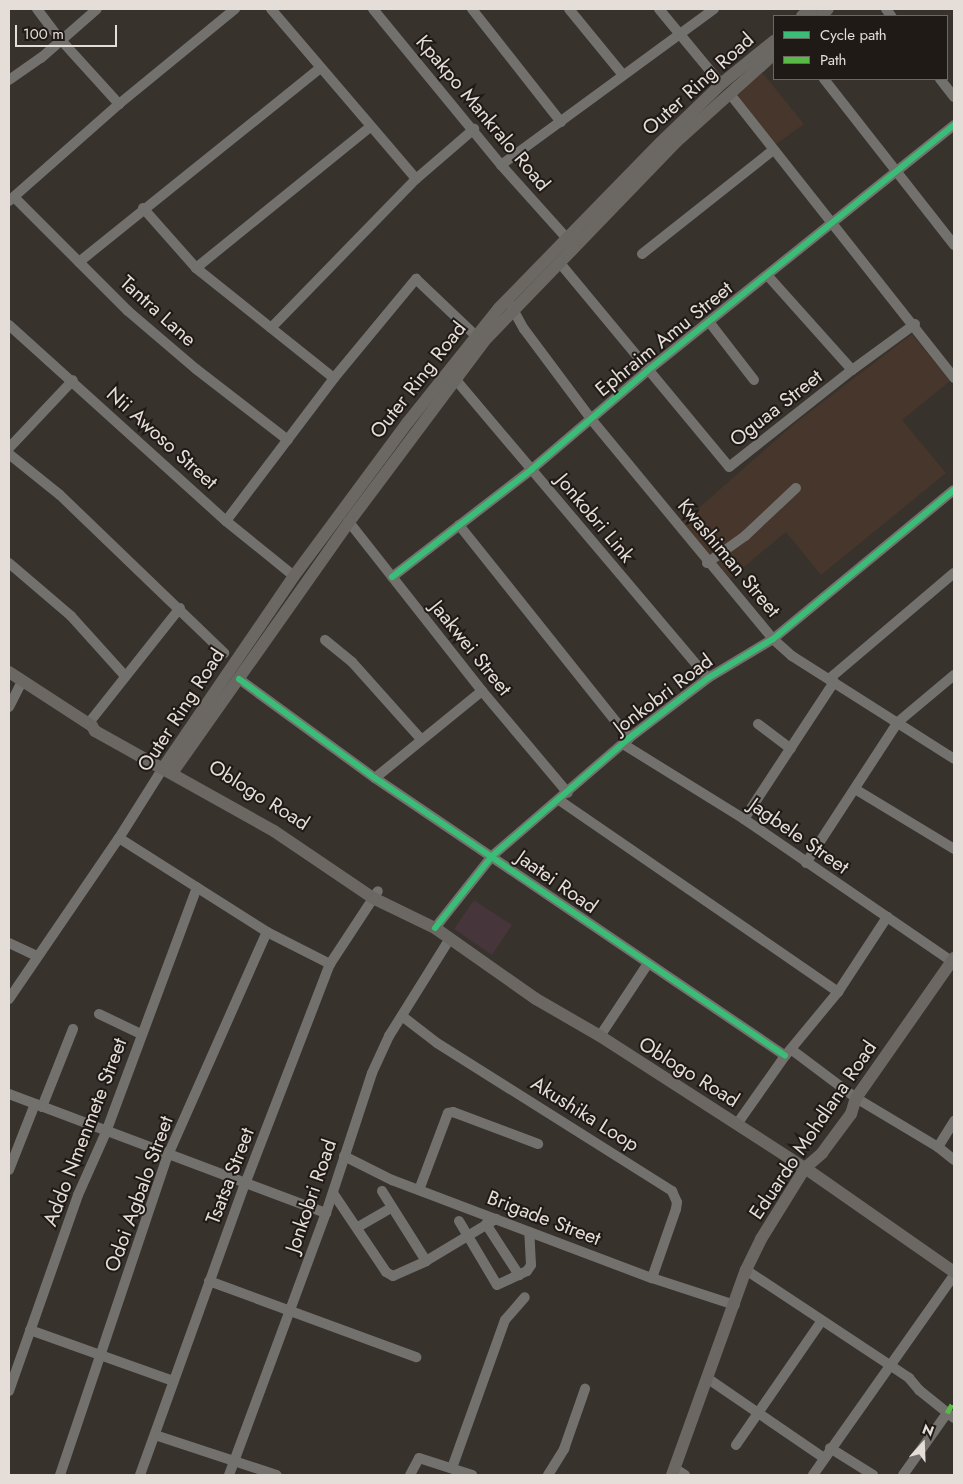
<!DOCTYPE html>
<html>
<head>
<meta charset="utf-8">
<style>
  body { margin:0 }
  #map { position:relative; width:963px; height:1484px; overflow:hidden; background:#38322d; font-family:Jost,sans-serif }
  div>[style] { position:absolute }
  .built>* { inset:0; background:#46362b }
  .medical>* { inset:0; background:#46353b }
  .minor>* { height:10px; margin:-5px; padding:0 5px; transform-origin:5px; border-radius:5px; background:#73716e }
  .major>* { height:12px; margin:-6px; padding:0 6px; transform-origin:6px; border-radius:6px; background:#6b6864 }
  .quiet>* { height:5px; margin-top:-2.5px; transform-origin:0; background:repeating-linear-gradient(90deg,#58b947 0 10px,transparent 0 15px) }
  .cycleway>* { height:6px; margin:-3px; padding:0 3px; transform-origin:3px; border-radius:3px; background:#3abd76 }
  span { translate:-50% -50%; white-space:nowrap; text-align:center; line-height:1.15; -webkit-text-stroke:4px #1f1a16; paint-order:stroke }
  .street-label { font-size:20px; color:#e5ddd8 }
  .frame { position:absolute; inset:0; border:10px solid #e5ddd8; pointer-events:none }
  .legend { position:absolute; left:773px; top:15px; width:175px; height:65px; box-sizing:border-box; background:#1f1a16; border:1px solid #6e6864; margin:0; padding:6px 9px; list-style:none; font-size:15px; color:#e5ddd8 }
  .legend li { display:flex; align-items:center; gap:10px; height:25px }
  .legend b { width:25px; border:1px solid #6e6864 }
  .north { position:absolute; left:898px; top:1419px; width:50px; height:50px; -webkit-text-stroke:4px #1f1a16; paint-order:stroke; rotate:20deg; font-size:14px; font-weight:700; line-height:20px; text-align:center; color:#e5ddd8 }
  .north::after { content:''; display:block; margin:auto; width:18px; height:22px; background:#e5ddd8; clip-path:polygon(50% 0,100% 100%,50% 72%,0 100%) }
  .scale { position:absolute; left:15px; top:25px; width:102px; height:22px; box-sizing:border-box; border:2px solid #e5ddd8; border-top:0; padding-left:6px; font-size:15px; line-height:18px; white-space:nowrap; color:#e5ddd8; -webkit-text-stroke:4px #1f1a16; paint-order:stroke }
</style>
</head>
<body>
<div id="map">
  <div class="built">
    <div style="clip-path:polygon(761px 71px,804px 124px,775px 145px,735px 95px)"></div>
    <div style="clip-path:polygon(912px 334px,950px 381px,902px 420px,946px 473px,821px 575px,786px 532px,728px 580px,683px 522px,794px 424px)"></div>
  </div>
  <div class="medical">
    <div style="clip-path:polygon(474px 900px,512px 925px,492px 955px,454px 929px)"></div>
  </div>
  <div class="minor">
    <div style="left:37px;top:9px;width:38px;rotate:53deg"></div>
    <div style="left:60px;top:39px;width:88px;rotate:47.8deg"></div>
    <div style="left:271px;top:9px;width:223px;rotate:49.5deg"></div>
    <div style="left:373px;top:9px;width:202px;rotate:50.6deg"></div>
    <div style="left:501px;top:165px;width:105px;rotate:48.1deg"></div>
    <div style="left:472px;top:9px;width:144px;rotate:51.8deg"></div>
    <div style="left:569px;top:9px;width:85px;rotate:50.7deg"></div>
    <div style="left:659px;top:9px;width:97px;rotate:50.4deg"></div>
    <div style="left:886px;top:9px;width:9px;rotate:54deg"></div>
    <div style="left:824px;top:79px;width:211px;rotate:51.9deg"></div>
    <div style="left:940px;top:79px;width:23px;rotate:52deg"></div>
    <div style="left:9px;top:80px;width:39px;rotate:-35deg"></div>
    <div style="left:41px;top:58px;width:74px;rotate:-41.2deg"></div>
    <div style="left:730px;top:94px;width:362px;rotate:51.7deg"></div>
    <div style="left:501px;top:165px;width:264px;rotate:-36.2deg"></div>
    <div style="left:14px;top:197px;width:161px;rotate:45deg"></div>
    <div style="left:128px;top:311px;width:89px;rotate:40.5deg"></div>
    <div style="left:196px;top:369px;width:116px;rotate:37.7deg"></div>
    <div style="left:9px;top:201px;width:147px;rotate:-41.4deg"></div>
    <div style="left:119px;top:104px;width:150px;rotate:-39.3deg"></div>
    <div style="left:143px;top:208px;width:80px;rotate:48.5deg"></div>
    <div style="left:196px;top:268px;width:176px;rotate:38.6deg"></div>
    <div style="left:642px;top:254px;width:167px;rotate:-38.4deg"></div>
    <div style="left:79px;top:262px;width:308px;rotate:-38.8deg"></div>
    <div style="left:559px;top:262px;width:266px;rotate:50.3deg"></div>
    <div style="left:729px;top:467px;width:157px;rotate:-38.3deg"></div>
    <div style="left:852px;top:370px;width:78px;rotate:-36.1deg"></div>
    <div style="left:196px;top:268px;width:223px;rotate:-39deg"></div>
    <div style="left:768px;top:276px;width:126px;rotate:48.2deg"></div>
    <div style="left:510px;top:304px;width:29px;rotate:61deg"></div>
    <div style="left:524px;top:329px;width:112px;rotate:53.3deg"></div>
    <div style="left:591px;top:419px;width:286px;rotate:50.4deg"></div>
    <div style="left:773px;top:639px;width:25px;rotate:42deg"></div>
    <div style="left:792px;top:656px;width:192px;rotate:32.4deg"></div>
    <div style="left:710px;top:323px;width:72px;rotate:52.3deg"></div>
    <div style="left:9px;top:325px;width:292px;rotate:42.1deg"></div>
    <div style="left:226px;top:521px;width:87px;rotate:39deg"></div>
    <div style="left:271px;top:328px;width:208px;rotate:-45.8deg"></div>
    <div style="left:416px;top:179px;width:77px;rotate:-40.8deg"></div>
    <div style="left:456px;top:380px;width:390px;rotate:49.8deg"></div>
    <div style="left:9px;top:448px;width:93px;rotate:-46.7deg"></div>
    <div style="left:9px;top:454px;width:65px;rotate:38.8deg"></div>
    <div style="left:60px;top:495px;width:228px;rotate:43.9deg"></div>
    <div style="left:226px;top:521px;width:179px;rotate:-52.9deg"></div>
    <div style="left:334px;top:378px;width:129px;rotate:-50.4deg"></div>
    <div style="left:416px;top:279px;width:83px;rotate:43.5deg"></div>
    <div style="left:349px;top:522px;width:215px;rotate:51.8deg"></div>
    <div style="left:482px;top:691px;width:133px;rotate:49.9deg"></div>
    <div style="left:459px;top:525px;width:273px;rotate:51.4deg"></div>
    <div style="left:9px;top:563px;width:82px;rotate:40.5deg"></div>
    <div style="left:71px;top:616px;width:81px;rotate:48deg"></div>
    <div style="left:707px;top:563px;width:47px;rotate:-35.4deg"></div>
    <div style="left:745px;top:536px;width:70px;rotate:-43.3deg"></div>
    <div style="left:392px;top:577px;width:177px;rotate:-37.6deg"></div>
    <div style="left:532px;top:469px;width:151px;rotate:-40.4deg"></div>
    <div style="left:647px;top:371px;width:393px;rotate:-38.7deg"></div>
    <div style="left:325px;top:640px;width:35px;rotate:39deg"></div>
    <div style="left:352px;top:662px;width:102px;rotate:48.2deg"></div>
    <div style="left:239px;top:679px;width:168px;rotate:36.1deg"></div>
    <div style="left:375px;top:778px;width:495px;rotate:34.1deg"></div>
    <div style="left:829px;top:679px;width:164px;rotate:-40.3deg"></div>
    <div style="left:9px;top:707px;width:28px;rotate:-63deg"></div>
    <div style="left:88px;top:724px;width:148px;rotate:-51.6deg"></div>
    <div style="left:758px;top:724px;width:41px;rotate:37.1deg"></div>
    <div style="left:623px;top:744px;width:142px;rotate:31.8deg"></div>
    <div style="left:744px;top:819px;width:255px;rotate:34.4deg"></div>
    <div style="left:375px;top:778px;width:138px;rotate:-39.1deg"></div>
    <div style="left:855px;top:789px;width:116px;rotate:31.2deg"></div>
    <div style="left:559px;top:800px;width:339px;rotate:34.5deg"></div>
    <div style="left:744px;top:819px;width:164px;rotate:-56.7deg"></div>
    <div style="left:119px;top:838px;width:175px;rotate:32.4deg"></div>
    <div style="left:267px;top:932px;width:71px;rotate:26.9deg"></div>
    <div style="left:806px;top:863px;width:168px;rotate:-56.9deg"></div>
    <div style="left:898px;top:722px;width:73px;rotate:-40deg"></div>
    <div style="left:435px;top:928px;width:92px;rotate:-51.6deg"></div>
    <div style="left:492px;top:856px;width:181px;rotate:-40.7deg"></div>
    <div style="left:629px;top:738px;width:99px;rotate:-37.2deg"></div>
    <div style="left:708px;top:678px;width:76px;rotate:-31deg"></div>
    <div style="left:773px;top:639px;width:234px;rotate:-39.5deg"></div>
    <div style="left:9px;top:943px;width:31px;rotate:25deg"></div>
    <div style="left:9px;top:999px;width:195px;rotate:-55.7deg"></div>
    <div style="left:119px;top:838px;width:83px;rotate:-57.8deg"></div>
    <div style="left:99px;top:1014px;width:47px;rotate:25.5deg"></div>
    <div style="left:402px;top:1016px;width:44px;rotate:37.6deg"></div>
    <div style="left:437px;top:1043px;width:278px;rotate:32.2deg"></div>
    <div style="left:672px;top:1191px;width:12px;rotate:66deg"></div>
    <div style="left:677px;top:1202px;width:7px;rotate:98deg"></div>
    <div style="left:676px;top:1209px;width:73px;rotate:109.2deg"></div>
    <div style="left:600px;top:1036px;width:85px;rotate:-56.5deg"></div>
    <div style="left:792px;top:1050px;width:80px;rotate:36.9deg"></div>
    <div style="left:856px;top:1098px;width:96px;rotate:30.9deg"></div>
    <div style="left:938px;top:1147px;width:21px;rotate:39deg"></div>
    <div style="left:9px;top:1094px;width:339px;rotate:20.6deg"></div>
    <div style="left:42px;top:1107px;width:84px;rotate:-68.3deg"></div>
    <div style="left:737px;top:1124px;width:83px;rotate:-54.8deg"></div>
    <div style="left:785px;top:1056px;width:83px;rotate:-50.4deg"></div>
    <div style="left:838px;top:992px;width:90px;rotate:-56.8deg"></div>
    <div style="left:938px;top:1147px;width:31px;rotate:-58deg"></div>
    <div style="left:344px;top:1156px;width:54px;rotate:26.6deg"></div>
    <div style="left:392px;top:1180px;width:278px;rotate:20.7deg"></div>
    <div style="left:652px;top:1278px;width:87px;rotate:18deg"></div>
    <div style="left:9px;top:1170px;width:71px;rotate:-68.5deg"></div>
    <div style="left:419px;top:1190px;width:82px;rotate:-69.4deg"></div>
    <div style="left:448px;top:1113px;width:5px;rotate:-11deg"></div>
    <div style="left:453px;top:1112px;width:91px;rotate:20.6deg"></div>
    <div style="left:382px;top:1191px;width:83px;rotate:57.8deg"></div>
    <div style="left:333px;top:1193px;width:95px;rotate:56.1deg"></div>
    <div style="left:386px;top:1272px;width:8px;rotate:30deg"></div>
    <div style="left:393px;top:1276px;width:36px;rotate:-24deg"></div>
    <div style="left:426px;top:1261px;width:82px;rotate:-31deg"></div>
    <div style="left:459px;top:1221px;width:74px;rotate:59.3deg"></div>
    <div style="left:497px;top:1285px;width:33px;rotate:-25deg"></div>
    <div style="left:527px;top:1271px;width:7px;rotate:-56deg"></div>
    <div style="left:531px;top:1265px;width:33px;rotate:-93deg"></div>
    <div style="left:486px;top:1224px;width:61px;rotate:57.1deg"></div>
    <div style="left:358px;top:1227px;width:38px;rotate:-30deg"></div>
    <div style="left:746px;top:1270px;width:196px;rotate:33.5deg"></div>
    <div style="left:909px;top:1378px;width:16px;rotate:50deg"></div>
    <div style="left:919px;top:1390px;width:45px;rotate:38.7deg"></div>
    <div style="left:209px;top:1281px;width:221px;rotate:20.2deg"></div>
    <div style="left:30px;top:1330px;width:152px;rotate:19.6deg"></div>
    <div style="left:707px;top:1378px;width:142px;rotate:34.4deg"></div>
    <div style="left:9px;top:1391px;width:208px;rotate:-70.6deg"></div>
    <div style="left:78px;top:1195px;width:69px;rotate:-66deg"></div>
    <div style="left:106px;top:1132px;width:261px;rotate:-69.6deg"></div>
    <div style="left:155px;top:1435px;width:128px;rotate:18.2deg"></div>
    <div style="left:736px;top:1445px;width:150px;rotate:-55.4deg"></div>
    <div style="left:830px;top:1448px;width:51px;rotate:32.1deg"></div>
    <div style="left:452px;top:1468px;width:157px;rotate:-70.3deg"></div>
    <div style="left:505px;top:1320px;width:30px;rotate:-49deg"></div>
    <div style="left:674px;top:1468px;width:13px;rotate:32deg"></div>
    <div style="left:60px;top:1475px;width:338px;rotate:-71.4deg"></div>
    <div style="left:168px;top:1155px;width:244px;rotate:-66.1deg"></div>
    <div style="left:140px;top:1475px;width:309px;rotate:-70.2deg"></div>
    <div style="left:245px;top:1184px;width:236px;rotate:-68.9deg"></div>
    <div style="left:330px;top:964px;width:87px;rotate:-56.7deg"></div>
    <div style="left:229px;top:1475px;width:279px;rotate:-69.7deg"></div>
    <div style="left:326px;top:1213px;width:147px;rotate:-71.8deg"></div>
    <div style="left:372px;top:1073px;width:41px;rotate:-65.3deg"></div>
    <div style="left:389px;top:1036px;width:113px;rotate:-58deg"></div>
    <div style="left:410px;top:1475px;width:19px;rotate:-62deg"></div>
    <div style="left:419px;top:1458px;width:56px;rotate:17.8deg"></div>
    <div style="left:548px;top:1475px;width:31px;rotate:-58deg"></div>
    <div style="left:564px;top:1449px;width:64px;rotate:-70.7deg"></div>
    <div style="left:813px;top:1475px;width:245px;rotate:-54.8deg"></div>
    <div style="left:903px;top:1475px;width:76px;rotate:-54.6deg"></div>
  </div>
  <div class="major">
    <div style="left:802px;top:16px;width:11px;rotate:-38deg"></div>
    <div style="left:819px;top:16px;width:11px;rotate:-38deg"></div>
    <div style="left:9px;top:672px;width:99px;rotate:33deg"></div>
    <div style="left:92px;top:726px;width:6px;rotate:59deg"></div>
    <div style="left:95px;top:731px;width:205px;rotate:29.2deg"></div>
    <div style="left:274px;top:831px;width:120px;rotate:34.1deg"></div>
    <div style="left:373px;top:898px;width:69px;rotate:25.8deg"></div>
    <div style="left:435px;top:928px;width:123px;rotate:35.1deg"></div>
    <div style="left:536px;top:999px;width:74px;rotate:30deg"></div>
    <div style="left:600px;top:1036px;width:244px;rotate:32.8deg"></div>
    <div style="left:805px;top:1168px;width:182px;rotate:34.9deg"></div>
    <div style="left:163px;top:768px;width:232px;rotate:-55.7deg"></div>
    <div style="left:294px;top:576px;width:192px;rotate:-53.5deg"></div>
    <div style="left:408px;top:422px;width:146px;rotate:-51.4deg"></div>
    <div style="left:499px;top:308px;width:231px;rotate:-45.7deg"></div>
    <div style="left:660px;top:143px;width:85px;rotate:-44deg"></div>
    <div style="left:721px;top:84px;width:68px;rotate:-39.1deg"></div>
    <div style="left:172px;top:773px;width:307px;rotate:-54.8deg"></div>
    <div style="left:349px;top:522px;width:227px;rotate:-53.2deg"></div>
    <div style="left:485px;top:340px;width:275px;rotate:-46deg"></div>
    <div style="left:676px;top:142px;width:132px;rotate:-41.9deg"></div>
    <div style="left:672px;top:1475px;width:218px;rotate:-70.2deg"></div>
    <div style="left:746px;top:1270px;width:34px;rotate:-64deg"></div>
    <div style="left:761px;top:1239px;width:84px;rotate:-58.2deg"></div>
    <div style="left:805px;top:1168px;width:23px;rotate:-41deg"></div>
    <div style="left:822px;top:1153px;width:49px;rotate:-53.4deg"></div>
    <div style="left:851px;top:1114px;width:17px;rotate:-73deg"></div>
    <div style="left:856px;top:1098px;width:171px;rotate:-55deg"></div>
  </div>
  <div class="quiet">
    <div style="left:947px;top:1413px;width:14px;rotate:-60deg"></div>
  </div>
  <div class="cycleway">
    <div style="left:392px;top:577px;width:177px;rotate:-37.6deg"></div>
    <div style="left:532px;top:469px;width:151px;rotate:-40.4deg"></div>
    <div style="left:647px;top:371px;width:393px;rotate:-38.7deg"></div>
    <div style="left:239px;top:679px;width:168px;rotate:36.1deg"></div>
    <div style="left:375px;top:778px;width:495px;rotate:34.1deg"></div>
    <div style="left:435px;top:928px;width:92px;rotate:-51.6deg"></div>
    <div style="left:492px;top:856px;width:181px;rotate:-40.7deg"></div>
    <div style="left:629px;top:738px;width:99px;rotate:-37.2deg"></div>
    <div style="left:708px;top:678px;width:76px;rotate:-31deg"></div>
    <div style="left:773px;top:639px;width:234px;rotate:-39.5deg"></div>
  </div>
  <div class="street-label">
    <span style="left:698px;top:84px;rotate:-42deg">Outer Ring Road</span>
    <span style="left:483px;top:113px;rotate:50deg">Kpakpo Mankralo Road</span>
    <span style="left:158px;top:311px;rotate:42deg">Tantra Lane</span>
    <span style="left:664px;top:339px;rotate:-39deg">Ephraim Amu Street</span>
    <span style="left:418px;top:380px;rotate:-52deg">Outer Ring Road</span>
    <span style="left:776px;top:408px;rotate:-38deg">Oguaa Street</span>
    <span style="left:162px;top:438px;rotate:42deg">Nii Awoso Street</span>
    <span style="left:595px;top:518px;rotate:50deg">Jonkobri Link</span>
    <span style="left:729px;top:558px;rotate:50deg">Kwashiman Street</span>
    <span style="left:471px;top:648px;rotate:51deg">Jaakwei Street</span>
    <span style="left:663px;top:694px;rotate:-37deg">Jonkobri Road</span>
    <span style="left:181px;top:710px;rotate:-57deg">Outer Ring Road</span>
    <span style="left:259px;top:795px;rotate:32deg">Oblogo Road</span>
    <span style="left:799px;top:836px;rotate:35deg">Jagbele Street</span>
    <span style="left:557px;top:882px;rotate:35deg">Jaatei Road</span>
    <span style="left:689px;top:1072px;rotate:32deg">Oblogo Road</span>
    <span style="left:585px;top:1114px;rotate:32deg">Akushika Loop</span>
    <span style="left:813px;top:1130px;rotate:-56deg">Eduardo Mohdlana Road</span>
    <span style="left:85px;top:1132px;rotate:-69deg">Addo Nmenmete Street</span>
    <span style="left:230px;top:1176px;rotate:-69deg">Tsatsa Street</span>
    <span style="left:139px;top:1194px;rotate:-70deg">Odoi Agbalo Street</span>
    <span style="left:311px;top:1196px;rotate:-71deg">Jonkobri Road</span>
    <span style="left:544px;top:1218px;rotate:21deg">Brigade Street</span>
  </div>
  <div class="frame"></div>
  <ul class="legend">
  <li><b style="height:6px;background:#3abd76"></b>Cycle path</li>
  <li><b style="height:6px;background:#58b947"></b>Path</li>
  </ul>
  <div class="north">N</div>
  <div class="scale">100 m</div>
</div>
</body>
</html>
